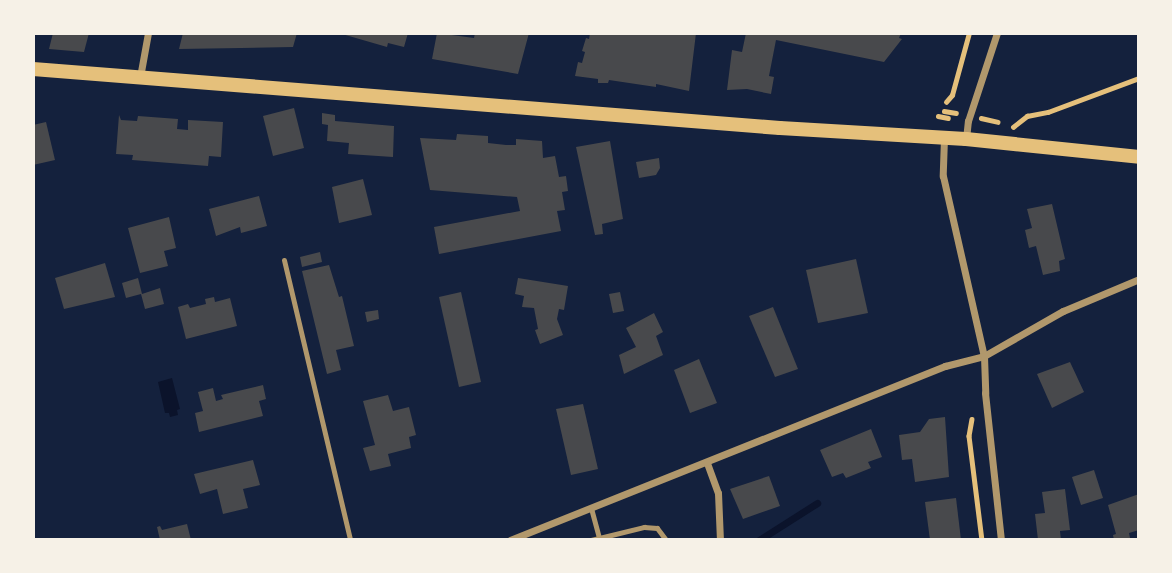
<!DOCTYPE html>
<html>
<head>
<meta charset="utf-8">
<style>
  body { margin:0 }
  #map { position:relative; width:1172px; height:573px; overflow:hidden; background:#14213d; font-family:Signika,sans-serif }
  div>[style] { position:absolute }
  .water>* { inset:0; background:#0b132b }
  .stream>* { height:7px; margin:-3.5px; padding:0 3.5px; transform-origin:3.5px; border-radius:3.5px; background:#0b132b }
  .building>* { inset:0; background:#48494c }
  .path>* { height:4.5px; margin:-2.25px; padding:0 2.25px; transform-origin:2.25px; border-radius:2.25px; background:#e5c07b }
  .service>* { height:5px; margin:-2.5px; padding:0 2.5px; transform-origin:2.5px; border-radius:2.5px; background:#b1986c }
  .minor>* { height:7px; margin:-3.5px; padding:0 3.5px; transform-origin:3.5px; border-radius:3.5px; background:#b1986c }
  .secondary>* { height:14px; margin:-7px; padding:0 7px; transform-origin:7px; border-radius:7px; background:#e5c07b }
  span { translate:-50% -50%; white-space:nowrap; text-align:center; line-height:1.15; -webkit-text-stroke:5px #f6f1e7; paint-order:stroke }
  .frame { position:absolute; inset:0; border:35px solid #f6f1e7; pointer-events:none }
</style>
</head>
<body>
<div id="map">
  <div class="water">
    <div style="clip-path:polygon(172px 378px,180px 409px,177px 410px,178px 415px,170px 417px,169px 413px,165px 413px,158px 382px)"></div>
  </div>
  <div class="stream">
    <div style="left:759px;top:540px;width:69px;rotate:-32.5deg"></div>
  </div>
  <div class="building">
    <div style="clip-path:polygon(53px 33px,89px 33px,84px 52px,49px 49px)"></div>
    <div style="clip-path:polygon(183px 33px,297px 33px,293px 47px,179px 49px)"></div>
    <div style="clip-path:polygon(408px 33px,404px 47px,388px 43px,387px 47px,342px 34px)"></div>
    <div style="clip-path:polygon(437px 33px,474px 38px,475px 33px,529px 33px,518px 74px,432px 59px)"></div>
    <div style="clip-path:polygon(590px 33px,696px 33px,689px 91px,656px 84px,656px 87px,609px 80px,608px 83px,598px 83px,598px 79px,575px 76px,578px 62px,582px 63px,585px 52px,582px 51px,586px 38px,589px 39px)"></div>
    <div style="clip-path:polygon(746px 33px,901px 33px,899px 38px,902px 39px,884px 62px,776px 40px,769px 76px,774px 77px,771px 94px,747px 89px,727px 90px,732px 50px,742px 52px)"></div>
    <div style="clip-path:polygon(294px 108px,304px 148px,273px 156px,263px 116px)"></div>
    <div style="clip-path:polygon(322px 113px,335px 115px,335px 121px,394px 126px,393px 157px,348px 154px,349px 143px,327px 141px,328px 125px,322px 124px)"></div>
    <div style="clip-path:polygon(119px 115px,121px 120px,137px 121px,138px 116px,178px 119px,177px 129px,188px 130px,188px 120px,223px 122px,221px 157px,209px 156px,208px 166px,132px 160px,133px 155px,116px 154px)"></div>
    <div style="clip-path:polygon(46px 122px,55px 160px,33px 165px,33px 125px)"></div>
    <div style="clip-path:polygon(457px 134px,488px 136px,488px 143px,506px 145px,516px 145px,516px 139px,542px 141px,543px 158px,555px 156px,559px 177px,566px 176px,568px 191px,562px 192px,565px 210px,557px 211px,561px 231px,439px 254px,434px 227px,520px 211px,517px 197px,430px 190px,420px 138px,456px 140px)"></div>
    <div style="clip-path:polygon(610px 141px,623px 219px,602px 224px,603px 234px,595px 235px,576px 147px)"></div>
    <div style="clip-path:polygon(659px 158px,660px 168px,656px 175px,639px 178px,636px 162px)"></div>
    <div style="clip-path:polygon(363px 179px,372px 215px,339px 223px,332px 187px)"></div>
    <div style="clip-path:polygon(259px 196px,267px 226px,241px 233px,240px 227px,216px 236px,209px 209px)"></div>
    <div style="clip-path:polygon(1052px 204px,1065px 259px,1059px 261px,1060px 271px,1043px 275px,1036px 246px,1029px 248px,1025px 230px,1032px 228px,1027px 209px)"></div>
    <div style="clip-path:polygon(169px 217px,176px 248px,164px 251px,168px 266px,140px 273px,128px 228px)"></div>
    <div style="clip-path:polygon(320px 252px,322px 262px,302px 267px,300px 257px)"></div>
    <div style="clip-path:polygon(856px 259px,868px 313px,818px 323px,806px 270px)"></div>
    <div style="clip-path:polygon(105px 263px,115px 297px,64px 309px,55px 278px)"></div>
    <div style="clip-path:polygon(329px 265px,339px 297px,342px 296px,354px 346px,336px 350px,341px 370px,327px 374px,302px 271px)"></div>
    <div style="clip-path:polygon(138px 278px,142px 294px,160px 288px,164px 304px,145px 309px,141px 294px,126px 298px,122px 283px)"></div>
    <div style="clip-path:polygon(518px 278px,568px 286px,564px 310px,559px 309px,557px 319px,563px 335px,540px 344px,535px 330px,538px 329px,534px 308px,522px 307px,524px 296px,515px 294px)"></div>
    <div style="clip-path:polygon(461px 292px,481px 382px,459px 387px,439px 297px)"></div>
    <div style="clip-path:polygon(620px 292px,624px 311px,613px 313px,609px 294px)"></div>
    <div style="clip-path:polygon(214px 297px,215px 302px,230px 298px,237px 326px,186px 339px,178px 307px,188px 304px,190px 308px,206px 304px,205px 299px)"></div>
    <div style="clip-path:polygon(773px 307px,798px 369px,775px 377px,749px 316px)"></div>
    <div style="clip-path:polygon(378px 310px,379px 319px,367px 322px,365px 312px)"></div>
    <div style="clip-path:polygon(654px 313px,663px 332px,656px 336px,663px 355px,624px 374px,619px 355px,636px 347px,626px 328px)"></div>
    <div style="clip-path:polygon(699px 359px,717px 403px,690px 413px,674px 370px)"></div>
    <div style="clip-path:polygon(1070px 362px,1084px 392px,1052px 408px,1037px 374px)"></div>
    <div style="clip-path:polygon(263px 385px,266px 399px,259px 401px,263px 416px,199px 432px,195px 413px,203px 411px,198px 392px,213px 388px,216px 401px,223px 399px,221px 395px)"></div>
    <div style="clip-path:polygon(388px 395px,393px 411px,409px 407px,416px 435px,409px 437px,411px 448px,388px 454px,391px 466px,370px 471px,363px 448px,375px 445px,363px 401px)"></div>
    <div style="clip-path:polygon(583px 404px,598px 469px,571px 475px,556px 409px)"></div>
    <div style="clip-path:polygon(945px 417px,949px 477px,915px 482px,912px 459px,902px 460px,899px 435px,920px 432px,929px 419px)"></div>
    <div style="clip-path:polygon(871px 429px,882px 457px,868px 462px,871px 468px,846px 478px,843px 473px,832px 477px,820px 450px)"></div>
    <div style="clip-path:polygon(253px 460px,260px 485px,243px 489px,248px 508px,223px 514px,217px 489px,200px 494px,194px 474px)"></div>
    <div style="clip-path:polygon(1094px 470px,1103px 498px,1081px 505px,1072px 477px)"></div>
    <div style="clip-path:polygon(769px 476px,780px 506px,743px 519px,730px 489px)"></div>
    <div style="clip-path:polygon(1065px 489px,1070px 530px,1060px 531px,1061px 540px,1038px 540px,1035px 514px,1045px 513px,1042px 492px)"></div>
    <div style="clip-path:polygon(1139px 494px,1139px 530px,1129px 533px,1130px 538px,1114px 540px,1113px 535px,1116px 534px,1108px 505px)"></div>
    <div style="clip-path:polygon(956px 498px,961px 540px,930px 540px,925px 502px)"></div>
    <div style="clip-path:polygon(187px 524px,191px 540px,160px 540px,157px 527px,160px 526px,162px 530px)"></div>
  </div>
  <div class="path">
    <div style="left:946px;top:102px;width:9px;rotate:-49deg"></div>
    <div style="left:952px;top:95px;width:64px;rotate:-74.7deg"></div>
    <div style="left:944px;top:111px;width:12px;rotate:9deg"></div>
    <div style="left:938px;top:116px;width:10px;rotate:11deg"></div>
    <div style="left:981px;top:118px;width:17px;rotate:13deg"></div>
    <div style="left:1013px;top:127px;width:18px;rotate:-38deg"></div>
    <div style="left:1027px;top:116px;width:21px;rotate:-11deg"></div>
    <div style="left:1048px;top:112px;width:97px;rotate:-20.5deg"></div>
    <div style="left:972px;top:419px;width:17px;rotate:100deg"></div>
    <div style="left:969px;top:436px;width:105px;rotate:82.9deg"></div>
  </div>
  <div class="service">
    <div style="left:284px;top:260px;width:288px;rotate:76.7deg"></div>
    <div style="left:591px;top:508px;width:30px;rotate:75deg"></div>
    <div style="left:591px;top:540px;width:55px;rotate:-13.8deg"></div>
    <div style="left:644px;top:527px;width:13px;rotate:4deg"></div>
    <div style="left:657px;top:528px;width:15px;rotate:53deg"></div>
  </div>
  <div class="minor">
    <div style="left:140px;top:77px;width:45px;rotate:-79.7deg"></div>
    <div style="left:944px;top:138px;width:38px;rotate:92deg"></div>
    <div style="left:943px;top:176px;width:185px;rotate:77.2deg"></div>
    <div style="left:984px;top:356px;width:37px;rotate:88deg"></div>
    <div style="left:985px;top:393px;width:148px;rotate:83.8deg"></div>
    <div style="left:966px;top:139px;width:18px;rotate:-84deg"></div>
    <div style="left:968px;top:121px;width:93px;rotate:-71.8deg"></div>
    <div style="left:707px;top:463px;width:32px;rotate:70deg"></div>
    <div style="left:718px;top:493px;width:47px;rotate:87.6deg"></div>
    <div style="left:510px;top:540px;width:469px;rotate:-21.8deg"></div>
    <div style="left:945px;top:366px;width:40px;rotate:-14.4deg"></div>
    <div style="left:984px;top:356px;width:91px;rotate:-29.7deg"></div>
    <div style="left:1063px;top:311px;width:82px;rotate:-22.8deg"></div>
  </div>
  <div class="secondary">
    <div style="left:33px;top:69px;width:749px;rotate:4.52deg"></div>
    <div style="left:780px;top:128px;width:186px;rotate:3.4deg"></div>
    <div style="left:966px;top:139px;width:174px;rotate:5.9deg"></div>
  </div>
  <div class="frame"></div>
</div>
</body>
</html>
